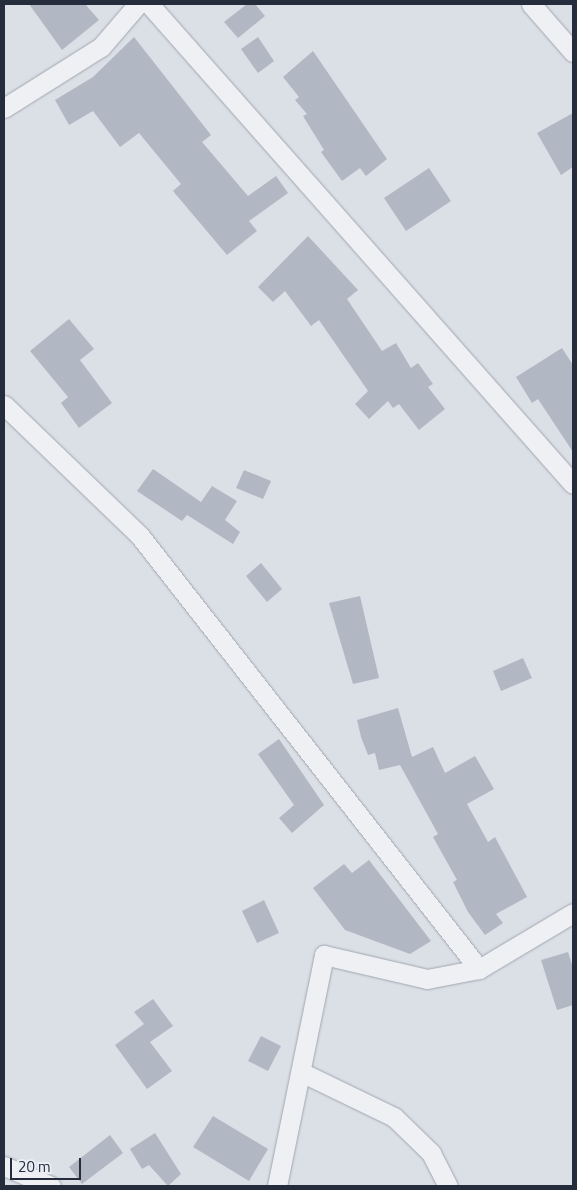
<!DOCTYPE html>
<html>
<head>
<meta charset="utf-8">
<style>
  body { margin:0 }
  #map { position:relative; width:577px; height:1190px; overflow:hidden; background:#dbdfe6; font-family:"Titillium Web",sans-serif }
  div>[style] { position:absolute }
  .building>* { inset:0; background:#b2b8c3 }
  .roads { filter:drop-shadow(0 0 1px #a1a6b0) drop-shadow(0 0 1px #a1a6b0) }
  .minor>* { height:19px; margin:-9.5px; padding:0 9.5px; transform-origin:9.5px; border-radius:9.5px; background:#eef0f4 }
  span { translate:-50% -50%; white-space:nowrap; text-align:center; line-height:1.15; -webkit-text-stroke:5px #eaeef4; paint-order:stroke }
  .frame { position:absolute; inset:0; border:5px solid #252c3c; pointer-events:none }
  .scale { position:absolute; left:10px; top:1158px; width:71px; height:22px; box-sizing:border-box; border:2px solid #252c3c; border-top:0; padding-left:6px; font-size:15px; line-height:18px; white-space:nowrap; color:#252c3c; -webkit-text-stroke:4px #eaeef4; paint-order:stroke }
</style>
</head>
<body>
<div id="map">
  <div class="building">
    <div style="clip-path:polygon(29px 4px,85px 4px,99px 20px,62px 50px)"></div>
    <div style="clip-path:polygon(247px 4px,255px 4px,265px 16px,238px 38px,224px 22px)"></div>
    <div style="clip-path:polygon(134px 37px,211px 135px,202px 142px,248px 196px,276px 176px,288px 193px,249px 221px,257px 231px,227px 255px,173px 191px,181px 184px,139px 133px,120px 147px,93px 111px,69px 125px,55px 100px,93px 77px)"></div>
    <div style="clip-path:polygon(258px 37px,274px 61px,258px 73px,241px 49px)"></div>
    <div style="clip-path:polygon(313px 51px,387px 159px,366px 176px,360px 168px,342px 181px,321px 152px,324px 150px,303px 116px,307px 114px,295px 100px,299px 97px,283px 77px)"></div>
    <div style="clip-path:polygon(573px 113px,573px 167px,561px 175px,537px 133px)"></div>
    <div style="clip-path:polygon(429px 168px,451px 201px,406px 231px,384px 198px)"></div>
    <div style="clip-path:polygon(308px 236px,358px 290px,347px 299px,382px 351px,396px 343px,411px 368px,418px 363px,433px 384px,428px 387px,445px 409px,419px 430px,399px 404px,393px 408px,388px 401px,369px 419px,355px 404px,368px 391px,319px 320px,311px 326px,285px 291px,273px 302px,258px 287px)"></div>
    <div style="clip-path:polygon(69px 319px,94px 349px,80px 360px,112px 403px,79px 428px,61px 403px,68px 397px,30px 351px)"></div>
    <div style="clip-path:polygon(562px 348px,573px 365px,573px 452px,538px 399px,532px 403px,516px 377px)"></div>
    <div style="clip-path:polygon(153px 469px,201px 502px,212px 486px,237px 501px,225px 520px,240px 532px,233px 544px,187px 515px,182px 521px,137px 491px)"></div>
    <div style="clip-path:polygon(244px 470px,271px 481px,263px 499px,236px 488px)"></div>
    <div style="clip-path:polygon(261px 563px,282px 589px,267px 602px,246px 576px)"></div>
    <div style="clip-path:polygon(360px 596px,379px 678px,353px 684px,329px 603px)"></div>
    <div style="clip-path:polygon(523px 658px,532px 678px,501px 691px,493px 671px)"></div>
    <div style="clip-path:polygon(398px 708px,412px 757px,433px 747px,445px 773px,475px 756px,494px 789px,467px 804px,488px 842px,495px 837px,527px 897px,496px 914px,503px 923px,485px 935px,468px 912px,453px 882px,457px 880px,433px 837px,438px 834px,400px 765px,379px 770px,375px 753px,368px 755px,361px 737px,357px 720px)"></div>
    <div style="clip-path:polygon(279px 739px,324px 805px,292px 833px,279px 818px,294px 805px,258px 754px)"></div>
    <div style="clip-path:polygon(369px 860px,431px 941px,410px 954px,345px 930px,313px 888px,344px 864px,352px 873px)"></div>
    <div style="clip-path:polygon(264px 900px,279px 933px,257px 943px,242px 911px)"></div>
    <div style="clip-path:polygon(568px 952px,573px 968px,573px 1005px,557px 1010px,541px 960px)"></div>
    <div style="clip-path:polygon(153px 999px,173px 1026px,150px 1042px,172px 1071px,147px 1089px,115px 1045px,144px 1024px,134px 1012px)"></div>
    <div style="clip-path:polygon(261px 1036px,281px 1046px,268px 1071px,248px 1061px)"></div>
    <div style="clip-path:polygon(213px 1116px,268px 1149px,249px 1181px,193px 1147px)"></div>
    <div style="clip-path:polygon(155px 1133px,181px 1174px,168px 1186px,149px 1165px,142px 1169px,130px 1149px)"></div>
    <div style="clip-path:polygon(110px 1135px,123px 1153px,82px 1184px,69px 1167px)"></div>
  </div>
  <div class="roads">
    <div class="minor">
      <div style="left:149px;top:4px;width:640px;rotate:48.54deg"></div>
      <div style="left:531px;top:4px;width:64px;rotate:48.8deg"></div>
      <div style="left:4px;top:108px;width:115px;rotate:-32.2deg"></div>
      <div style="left:101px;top:47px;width:57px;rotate:-49.3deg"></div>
      <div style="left:4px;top:405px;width:189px;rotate:43.9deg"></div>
      <div style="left:140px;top:536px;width:550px;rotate:51.94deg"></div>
      <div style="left:303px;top:1073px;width:101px;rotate:25.8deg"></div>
      <div style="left:394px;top:1117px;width:52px;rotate:44.2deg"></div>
      <div style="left:431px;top:1153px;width:37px;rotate:63deg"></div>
      <div style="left:4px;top:1166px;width:51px;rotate:23.1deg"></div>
      <div style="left:277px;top:1186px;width:236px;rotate:-78.5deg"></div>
      <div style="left:324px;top:955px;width:106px;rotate:13.1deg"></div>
      <div style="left:427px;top:979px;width:53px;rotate:-10.9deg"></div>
      <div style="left:479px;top:969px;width:109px;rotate:-30.8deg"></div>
    </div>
  </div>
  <div class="frame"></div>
  <div class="scale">20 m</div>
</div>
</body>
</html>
